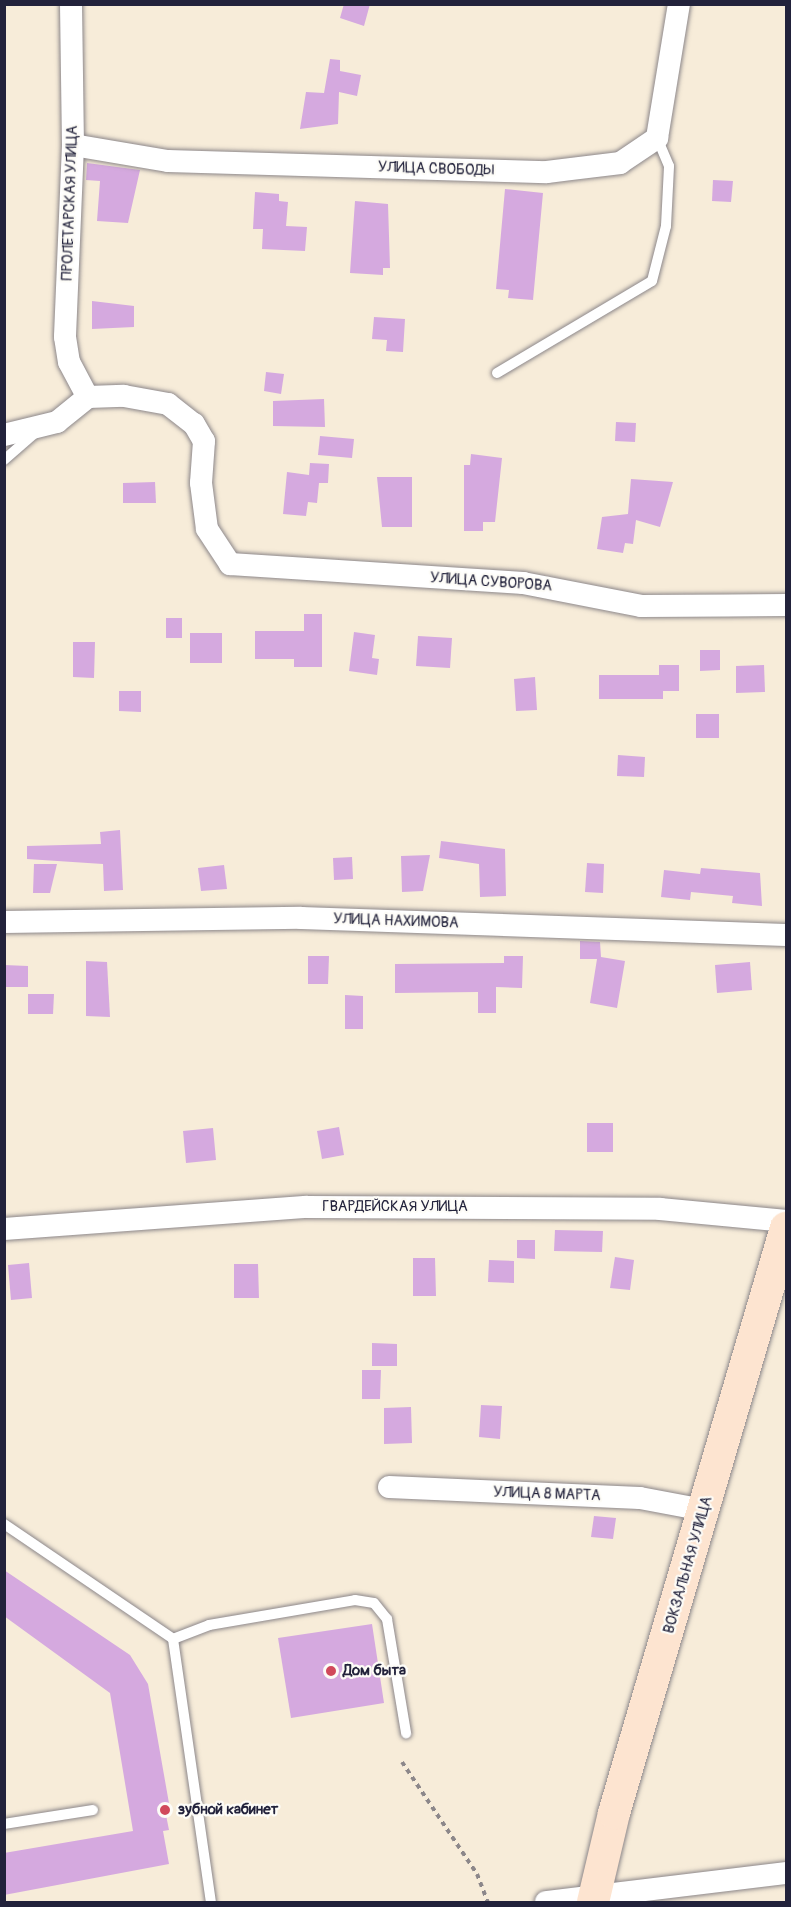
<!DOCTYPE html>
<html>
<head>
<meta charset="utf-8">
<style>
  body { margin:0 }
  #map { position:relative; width:791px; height:1907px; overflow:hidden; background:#f7ecd9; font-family:Pangolin,sans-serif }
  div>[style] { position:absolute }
  .building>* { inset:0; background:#d5a9df }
  .path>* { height:4px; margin-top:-2px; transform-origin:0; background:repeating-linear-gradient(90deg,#8c878a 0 4.5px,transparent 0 9px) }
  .roads { filter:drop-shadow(0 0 2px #8c878a) drop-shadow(0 0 2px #8c878a) }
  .service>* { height:10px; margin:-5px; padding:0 5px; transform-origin:5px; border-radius:5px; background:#fff }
  .minor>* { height:22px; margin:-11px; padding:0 11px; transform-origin:11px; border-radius:11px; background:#fff }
  .secondary>* { height:32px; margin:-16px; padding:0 16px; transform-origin:16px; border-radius:16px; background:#fde4d0 }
  .dots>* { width:16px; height:16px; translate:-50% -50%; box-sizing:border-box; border:3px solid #fdfcf7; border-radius:50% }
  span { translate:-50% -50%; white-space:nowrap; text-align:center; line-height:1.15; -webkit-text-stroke:4.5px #fdfcf7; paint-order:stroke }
  .street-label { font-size:15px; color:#22223b }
  .poi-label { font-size:15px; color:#22223b; font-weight:700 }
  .left { translate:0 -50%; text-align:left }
  .frame { position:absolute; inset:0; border:6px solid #22223b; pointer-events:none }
</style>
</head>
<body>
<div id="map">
  <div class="building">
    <div style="clip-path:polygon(344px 4px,370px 4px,364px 26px,340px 18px)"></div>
    <div style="clip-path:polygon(330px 59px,340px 60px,340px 71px,361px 75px,357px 96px,339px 92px,338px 124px,300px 129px,306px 92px,324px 93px)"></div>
    <div style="clip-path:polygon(87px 163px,140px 170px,128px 223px,97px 221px,100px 181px,86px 180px)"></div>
    <div style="clip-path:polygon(713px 180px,733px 181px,731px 202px,712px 201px)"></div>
    <div style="clip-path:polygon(505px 189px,543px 193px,533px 300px,508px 298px,509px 290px,496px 289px)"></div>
    <div style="clip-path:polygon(255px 192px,279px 194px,279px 201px,288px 202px,286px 226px,307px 227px,305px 251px,262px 249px,263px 229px,253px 229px)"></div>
    <div style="clip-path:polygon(355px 201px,388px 204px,390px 268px,383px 268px,383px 275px,350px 273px)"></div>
    <div style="clip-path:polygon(92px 301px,134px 306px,134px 327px,92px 329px)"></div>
    <div style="clip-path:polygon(374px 317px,405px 319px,403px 352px,386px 351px,387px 340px,372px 339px)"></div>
    <div style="clip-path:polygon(266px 372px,284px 374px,281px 394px,264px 391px)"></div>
    <div style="clip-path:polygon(324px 399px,325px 427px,273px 426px,273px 401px)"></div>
    <div style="clip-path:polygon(616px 422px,636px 423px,635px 442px,615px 441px)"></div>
    <div style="clip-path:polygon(320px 436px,354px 439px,352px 458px,318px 455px)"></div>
    <div style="clip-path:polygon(471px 454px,502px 458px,495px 522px,483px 522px,483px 531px,464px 531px,464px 465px,470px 465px)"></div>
    <div style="clip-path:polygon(310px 463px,329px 464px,328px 483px,319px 483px,317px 503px,308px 502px,306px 516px,283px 514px,287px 472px,309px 475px)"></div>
    <div style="clip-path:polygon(377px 477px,412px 477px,412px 527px,382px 527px)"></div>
    <div style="clip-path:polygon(631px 479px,673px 482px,660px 527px,636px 520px,633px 544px,625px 543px,623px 553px,597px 549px,602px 517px,628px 514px)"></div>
    <div style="clip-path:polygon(155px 482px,156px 503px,123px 503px,123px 483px)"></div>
    <div style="clip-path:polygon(304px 614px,322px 614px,322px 667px,294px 667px,294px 659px,255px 659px,255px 631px,304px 631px)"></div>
    <div style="clip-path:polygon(166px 618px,182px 618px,182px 638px,166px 638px)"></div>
    <div style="clip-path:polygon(354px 632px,375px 635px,372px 658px,379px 659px,377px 675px,349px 671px)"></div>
    <div style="clip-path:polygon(190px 633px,222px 633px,222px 663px,190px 663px)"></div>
    <div style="clip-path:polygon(418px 636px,452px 638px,450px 668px,416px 666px)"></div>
    <div style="clip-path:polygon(73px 642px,95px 642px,94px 678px,73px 677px)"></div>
    <div style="clip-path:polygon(700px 650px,720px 650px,720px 670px,700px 671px)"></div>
    <div style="clip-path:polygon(659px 665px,679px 665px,679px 691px,663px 691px,663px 699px,599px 699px,599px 675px,659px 675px)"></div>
    <div style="clip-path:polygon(764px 665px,765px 692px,736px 693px,736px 666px)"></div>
    <div style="clip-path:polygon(535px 677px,537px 710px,516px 711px,514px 679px)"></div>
    <div style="clip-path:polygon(119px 691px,141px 691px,141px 712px,119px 711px)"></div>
    <div style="clip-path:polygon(696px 714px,719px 714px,719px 738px,696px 738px)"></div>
    <div style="clip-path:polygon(618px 755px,645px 757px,644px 777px,617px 776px)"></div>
    <div style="clip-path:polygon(120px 830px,123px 890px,104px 891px,103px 864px,27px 859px,27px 846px,101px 844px,100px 832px)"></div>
    <div style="clip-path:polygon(441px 841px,505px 849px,506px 896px,480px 897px,479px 864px,439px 858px)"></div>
    <div style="clip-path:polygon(430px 855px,423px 891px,402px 892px,401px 856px)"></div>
    <div style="clip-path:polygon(352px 857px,353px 879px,334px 880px,333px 858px)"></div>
    <div style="clip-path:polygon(587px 863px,604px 864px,603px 893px,585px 892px)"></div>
    <div style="clip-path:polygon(34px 864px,57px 864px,50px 893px,33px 893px)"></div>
    <div style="clip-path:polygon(224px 865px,227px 889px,201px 891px,198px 868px)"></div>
    <div style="clip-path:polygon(701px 868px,760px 873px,762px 906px,732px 903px,733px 896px,691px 892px,690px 900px,661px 897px,664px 870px,700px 874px)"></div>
    <div style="clip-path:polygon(580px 941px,600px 942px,601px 957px,625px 961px,617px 1008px,590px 1003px,597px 959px,580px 959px)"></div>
    <div style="clip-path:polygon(308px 956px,329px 956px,328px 984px,308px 984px)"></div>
    <div style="clip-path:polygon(504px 956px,523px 956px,522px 988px,496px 987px,496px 1013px,478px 1013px,478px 992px,395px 993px,395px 964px,504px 963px)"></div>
    <div style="clip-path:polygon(86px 961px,107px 962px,110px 1017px,86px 1016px)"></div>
    <div style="clip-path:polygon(750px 962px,752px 990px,717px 993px,715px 965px)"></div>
    <div style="clip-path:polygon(4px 965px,28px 966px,28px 987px,4px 987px)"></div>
    <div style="clip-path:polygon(28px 994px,54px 994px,53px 1014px,28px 1014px)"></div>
    <div style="clip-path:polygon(345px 995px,363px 996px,363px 1029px,345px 1029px)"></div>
    <div style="clip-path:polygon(587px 1123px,613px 1123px,613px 1152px,587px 1152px)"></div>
    <div style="clip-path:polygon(339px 1127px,344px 1155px,322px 1159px,317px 1131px)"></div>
    <div style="clip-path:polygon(213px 1128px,216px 1160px,186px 1163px,183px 1131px)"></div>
    <div style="clip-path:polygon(555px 1230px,603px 1231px,602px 1252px,554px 1251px)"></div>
    <div style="clip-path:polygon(517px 1240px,535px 1240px,535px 1259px,517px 1258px)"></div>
    <div style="clip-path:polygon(615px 1257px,634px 1260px,630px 1290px,610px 1288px)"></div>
    <div style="clip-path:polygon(413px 1258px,435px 1258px,436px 1296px,413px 1296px)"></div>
    <div style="clip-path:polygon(489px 1260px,514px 1261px,514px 1283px,488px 1282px)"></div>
    <div style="clip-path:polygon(29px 1263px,32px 1298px,11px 1300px,8px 1265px)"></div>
    <div style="clip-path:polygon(234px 1264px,258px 1264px,259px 1298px,234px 1298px)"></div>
    <div style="clip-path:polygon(372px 1343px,397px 1344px,397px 1366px,372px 1366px)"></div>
    <div style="clip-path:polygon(362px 1370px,381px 1370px,380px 1399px,362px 1399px)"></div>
    <div style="clip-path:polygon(481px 1405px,502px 1406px,500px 1439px,479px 1437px)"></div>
    <div style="clip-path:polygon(411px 1407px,412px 1443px,384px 1444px,384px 1408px)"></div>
    <div style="clip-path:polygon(594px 1516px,616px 1518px,613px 1539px,591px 1537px)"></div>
    <div style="clip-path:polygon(4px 1570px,130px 1655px,148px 1684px,170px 1809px,165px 1810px,169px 1830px,163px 1831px,169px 1864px,4px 1895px,4px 1853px,133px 1831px,110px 1693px,4px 1616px)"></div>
    <div style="clip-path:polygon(372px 1624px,384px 1703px,291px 1718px,278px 1638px)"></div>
  </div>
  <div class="path">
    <div style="left:402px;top:1762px;width:135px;rotate:56.2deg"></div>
    <div style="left:477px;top:1874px;width:30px;rotate:69deg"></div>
  </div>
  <div class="roads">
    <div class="service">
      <div style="left:497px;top:373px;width:180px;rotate:-30.7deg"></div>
      <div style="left:652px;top:281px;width:57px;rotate:-75.7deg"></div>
      <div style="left:666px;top:226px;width:60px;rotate:-87.1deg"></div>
      <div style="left:669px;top:166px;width:30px;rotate:-113deg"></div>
      <div style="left:4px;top:460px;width:43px;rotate:-41.2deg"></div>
      <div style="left:4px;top:1524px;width:204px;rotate:34.2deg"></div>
      <div style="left:173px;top:1639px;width:266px;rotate:81.8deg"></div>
      <div style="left:173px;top:1639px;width:39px;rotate:-21deg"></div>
      <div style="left:209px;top:1625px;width:148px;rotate:-9.7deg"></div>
      <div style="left:355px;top:1600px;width:19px;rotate:9deg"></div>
      <div style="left:374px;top:1603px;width:21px;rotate:51deg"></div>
      <div style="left:387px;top:1619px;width:116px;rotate:80.5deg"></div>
      <div style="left:4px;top:1824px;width:90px;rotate:-8.9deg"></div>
    </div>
    <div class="minor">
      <div style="left:71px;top:4px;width:141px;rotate:89.2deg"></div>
      <div style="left:73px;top:145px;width:192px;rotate:92.4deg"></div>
      <div style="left:65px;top:337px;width:25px;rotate:81deg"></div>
      <div style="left:69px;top:362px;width:40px;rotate:62deg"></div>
      <div style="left:73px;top:145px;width:96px;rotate:9.6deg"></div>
      <div style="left:168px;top:161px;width:379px;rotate:1.7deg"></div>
      <div style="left:547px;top:172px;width:74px;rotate:-7deg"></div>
      <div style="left:620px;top:163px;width:45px;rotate:-34deg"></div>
      <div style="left:657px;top:138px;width:136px;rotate:-80.7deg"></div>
      <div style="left:4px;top:435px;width:55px;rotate:-13.8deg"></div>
      <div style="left:57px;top:422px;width:40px;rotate:-39deg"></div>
      <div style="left:88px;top:397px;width:36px;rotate:-2deg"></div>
      <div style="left:124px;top:396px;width:45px;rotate:10.3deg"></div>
      <div style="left:168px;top:404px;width:33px;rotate:38deg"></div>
      <div style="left:194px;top:424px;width:20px;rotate:60deg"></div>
      <div style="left:204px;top:441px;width:42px;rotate:94.1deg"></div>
      <div style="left:201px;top:483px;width:46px;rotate:82.6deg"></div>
      <div style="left:207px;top:529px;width:42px;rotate:56.7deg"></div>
      <div style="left:230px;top:564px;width:294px;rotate:3.7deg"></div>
      <div style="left:523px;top:583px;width:120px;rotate:11deg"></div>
      <div style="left:641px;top:606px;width:145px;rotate:-0.4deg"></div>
      <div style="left:4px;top:922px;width:297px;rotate:-0.8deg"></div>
      <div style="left:301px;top:918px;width:485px;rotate:2deg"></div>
      <div style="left:4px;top:1229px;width:304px;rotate:-4.2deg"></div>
      <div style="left:307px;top:1207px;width:353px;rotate:0.3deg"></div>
      <div style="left:660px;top:1209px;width:127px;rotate:5.4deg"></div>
      <div style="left:389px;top:1487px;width:251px;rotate:2.5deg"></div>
      <div style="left:640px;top:1498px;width:65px;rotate:10.6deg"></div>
      <div style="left:546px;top:1902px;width:242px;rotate:-6.9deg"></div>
    </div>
    <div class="secondary">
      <div style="left:593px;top:1902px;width:91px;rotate:-76.7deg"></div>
      <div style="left:614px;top:1813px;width:610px;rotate:-73.62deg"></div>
    </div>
  </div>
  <div class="dots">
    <div style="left:331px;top:1671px;background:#d1495b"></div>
    <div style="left:165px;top:1810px;background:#d1495b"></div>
  </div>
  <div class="street-label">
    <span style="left:436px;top:169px;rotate:2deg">УЛИЦА СВОБОДЫ</span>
    <span style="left:70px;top:203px;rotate:-88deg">ПРОЛЕТАРСКАЯ УЛИЦА</span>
    <span style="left:491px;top:582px;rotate:4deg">УЛИЦА СУВОРОВА</span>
    <span style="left:396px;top:921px;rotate:2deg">УЛИЦА НАХИМОВА</span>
    <span style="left:395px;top:1207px">ГВАРДЕЙСКАЯ УЛИЦА</span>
    <span style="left:547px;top:1494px;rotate:2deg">УЛИЦА 8 МАРТА</span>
    <span style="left:688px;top:1565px;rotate:-74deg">ВОКЗАЛЬНАЯ УЛИЦА</span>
  </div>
  <div class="poi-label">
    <span class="left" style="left:343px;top:1671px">Дом быта</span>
    <span class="left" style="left:178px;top:1810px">зубной кабинет</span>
  </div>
  <div class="frame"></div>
</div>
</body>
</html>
